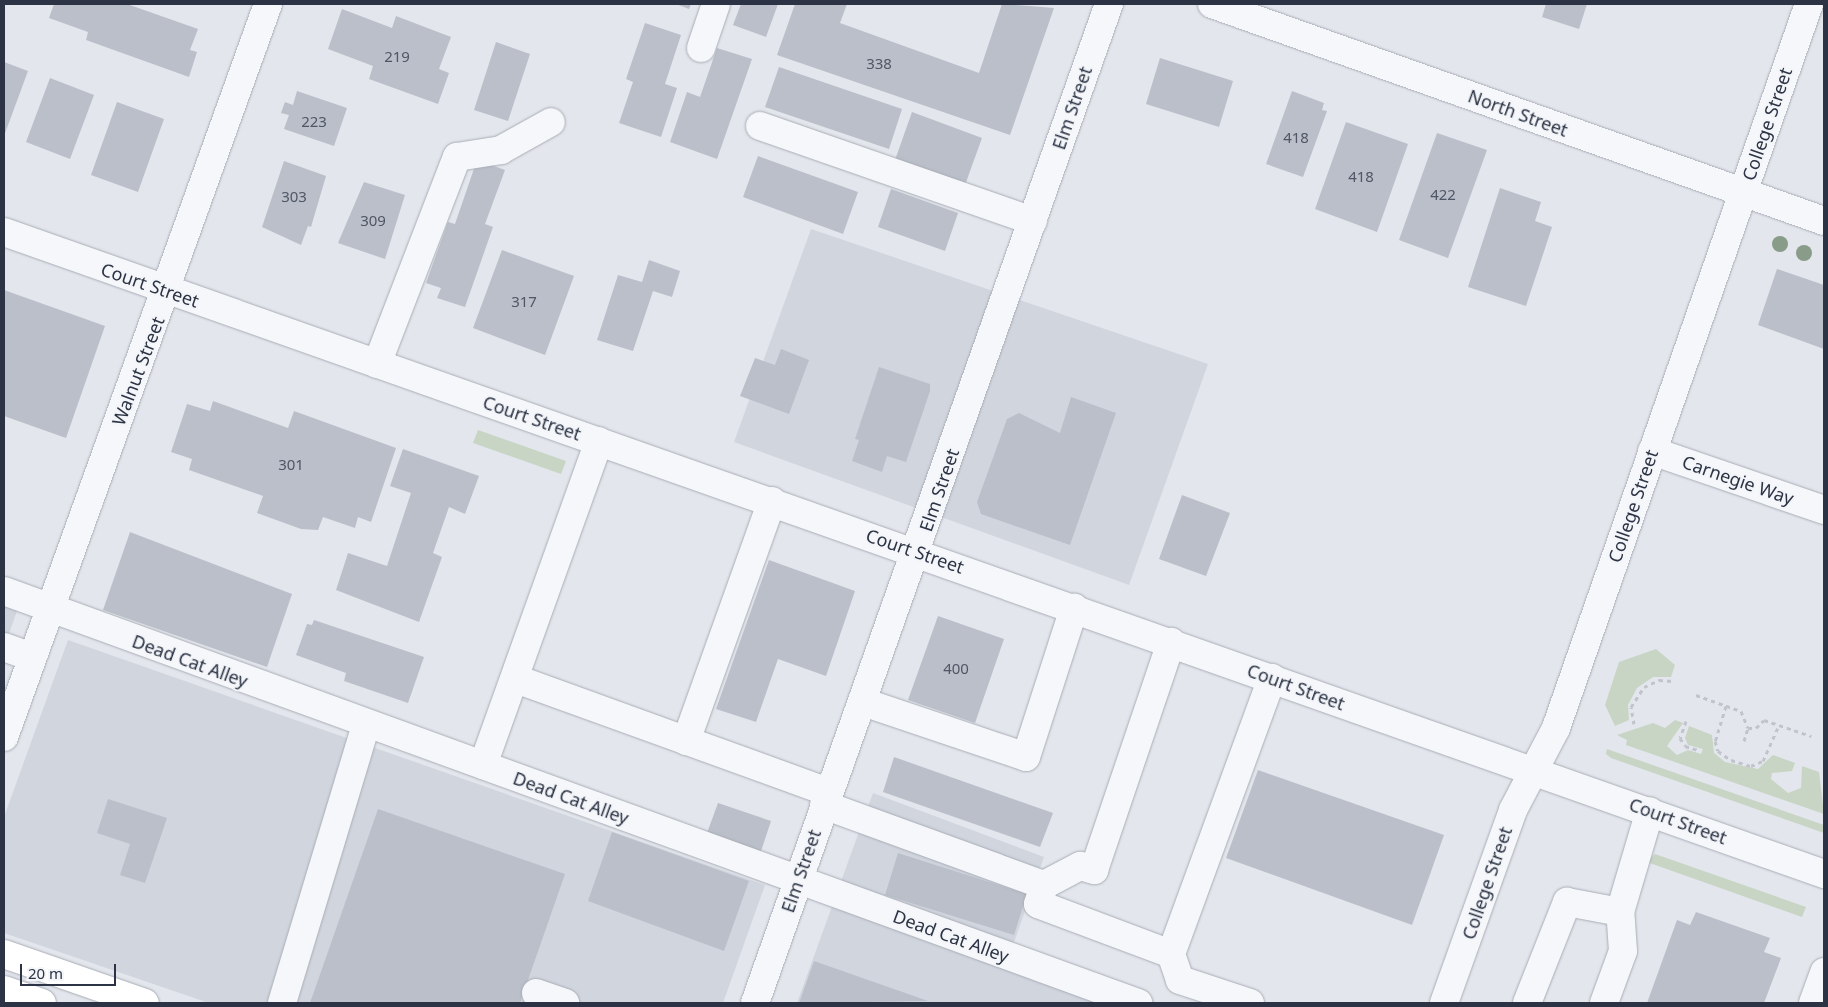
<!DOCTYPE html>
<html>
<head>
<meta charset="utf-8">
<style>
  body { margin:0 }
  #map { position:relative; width:1828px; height:1007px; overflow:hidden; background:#e3e6ec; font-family:"Noto Sans",sans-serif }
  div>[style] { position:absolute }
  .built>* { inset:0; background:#d1d5de }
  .green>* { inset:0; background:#c8d5c4 }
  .building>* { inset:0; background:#babfc9 }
  .path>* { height:3px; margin-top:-1.5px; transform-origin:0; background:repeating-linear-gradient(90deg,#c1c4cb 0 4px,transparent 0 8px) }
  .roads { filter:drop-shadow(0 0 1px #a8adb6) drop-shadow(0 0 1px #a8adb6) }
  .minor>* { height:28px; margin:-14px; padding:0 14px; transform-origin:14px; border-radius:14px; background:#f6f7fa }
  .major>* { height:28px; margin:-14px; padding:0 14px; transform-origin:14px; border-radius:14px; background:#fff }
  .trees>* { width:16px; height:16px; margin:-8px; border-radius:50%; background:#889c89 }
  span { translate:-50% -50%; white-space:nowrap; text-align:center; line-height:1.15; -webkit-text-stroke:4px #f3f5f9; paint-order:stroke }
  .number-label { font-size:15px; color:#4f5665 }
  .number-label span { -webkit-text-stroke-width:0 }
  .street-label { font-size:18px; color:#2b3344 }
  .frame { position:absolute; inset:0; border:5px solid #2b3344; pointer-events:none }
  .scale { position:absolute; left:20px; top:964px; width:96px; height:22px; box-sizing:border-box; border:2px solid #2b3344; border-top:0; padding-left:6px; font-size:15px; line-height:18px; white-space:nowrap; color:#2b3344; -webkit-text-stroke:4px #f3f5f9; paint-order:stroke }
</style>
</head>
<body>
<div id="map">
  <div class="built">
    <div style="clip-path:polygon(811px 229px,1208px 364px,1129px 585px,734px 442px)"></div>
    <div style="clip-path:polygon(4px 603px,18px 608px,4px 648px)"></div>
    <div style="clip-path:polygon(68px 640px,765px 885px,723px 1003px,209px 1003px,4px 933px,4px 817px)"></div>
    <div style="clip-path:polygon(873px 793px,1044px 857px,1007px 962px,1124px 1003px,797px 1003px)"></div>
  </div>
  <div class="green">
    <div style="clip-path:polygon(478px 430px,566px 461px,561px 474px,473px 443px)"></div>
    <div style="clip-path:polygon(1656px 649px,1675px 665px,1671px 677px,1653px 677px,1637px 688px,1628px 705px,1629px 720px,1615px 726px,1605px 705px,1619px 662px)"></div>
    <div style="clip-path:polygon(1675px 720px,1683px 723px,1667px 746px,1677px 755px,1688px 750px,1701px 754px,1703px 749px,1688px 745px,1685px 738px,1689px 726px,1712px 735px,1714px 753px,1725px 762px,1758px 769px,1773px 755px,1795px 763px,1792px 771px,1772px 773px,1771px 779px,1788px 793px,1801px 788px,1802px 766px,1819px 772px,1824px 814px,1626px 745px,1627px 740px,1617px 735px,1653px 723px,1665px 728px)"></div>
    <div style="clip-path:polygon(1607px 749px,1824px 825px,1824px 833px,1611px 758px,1606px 754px)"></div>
    <div style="clip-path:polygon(1655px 854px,1806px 907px,1802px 917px,1647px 862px)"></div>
  </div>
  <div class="building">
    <div style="clip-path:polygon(54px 4px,127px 4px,198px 29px,190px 50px,197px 52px,189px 77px,86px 40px,88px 32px,49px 18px)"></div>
    <div style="clip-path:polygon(676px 4px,691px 4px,689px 9px)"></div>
    <div style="clip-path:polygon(741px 4px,778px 4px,766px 37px,733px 25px)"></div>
    <div style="clip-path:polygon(795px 4px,847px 4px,840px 23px,979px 73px,1002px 4px,1054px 8px,1010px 135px,777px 55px)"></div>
    <div style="clip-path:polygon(1546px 4px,1587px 4px,1579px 29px,1542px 17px)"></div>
    <div style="clip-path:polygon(342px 9px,392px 28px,396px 16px,451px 37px,439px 69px,449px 73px,438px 104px,369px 79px,373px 66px,328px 49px)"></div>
    <div style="clip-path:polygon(645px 23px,681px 35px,665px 84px,677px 88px,661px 137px,619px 123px,633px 82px,626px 79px)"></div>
    <div style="clip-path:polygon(496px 42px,530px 54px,508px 121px,474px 110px)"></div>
    <div style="clip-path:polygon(717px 48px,752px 59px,717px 159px,670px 142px,687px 92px,700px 97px)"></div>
    <div style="clip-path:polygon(1160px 58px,1233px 81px,1219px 127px,1146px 104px)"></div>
    <div style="clip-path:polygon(4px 62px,28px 71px,4px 136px)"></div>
    <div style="clip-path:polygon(779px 67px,902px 109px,889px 149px,765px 107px)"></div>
    <div style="clip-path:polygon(50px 78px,94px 95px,70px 159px,26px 142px)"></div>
    <div style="clip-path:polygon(297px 91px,347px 108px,334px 146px,284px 129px,289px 115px,281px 113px,285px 102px,293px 105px)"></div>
    <div style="clip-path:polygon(1292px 91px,1324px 103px,1322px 110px,1327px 111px,1303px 177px,1266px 164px)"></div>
    <div style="clip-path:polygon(117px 102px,164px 119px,138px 192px,91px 175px)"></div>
    <div style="clip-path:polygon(912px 112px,982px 138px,965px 185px,895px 160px)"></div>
    <div style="clip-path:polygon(1346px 122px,1408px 144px,1377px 232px,1315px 209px)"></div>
    <div style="clip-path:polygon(1437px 133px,1487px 150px,1448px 258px,1399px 240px)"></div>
    <div style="clip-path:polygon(758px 156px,858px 192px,843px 234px,743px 197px)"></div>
    <div style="clip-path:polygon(477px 160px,505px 170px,485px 224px,493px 227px,465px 307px,437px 298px,441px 288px,426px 283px,448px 222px,455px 224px)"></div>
    <div style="clip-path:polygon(284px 161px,326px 176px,311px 227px,308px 226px,301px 245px,262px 227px)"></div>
    <div style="clip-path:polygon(364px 182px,405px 195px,385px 259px,338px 243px)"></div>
    <div style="clip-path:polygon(1500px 188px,1541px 202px,1535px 221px,1552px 227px,1526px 306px,1468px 287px)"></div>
    <div style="clip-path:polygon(891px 189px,958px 213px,945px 251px,878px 227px)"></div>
    <div style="clip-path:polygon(502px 250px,574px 276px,545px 355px,473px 328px)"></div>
    <div style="clip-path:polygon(649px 260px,680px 271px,672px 297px,653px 291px,633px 351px,597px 340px,618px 275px,642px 282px)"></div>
    <div style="clip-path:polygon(1777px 269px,1824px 285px,1824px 349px,1758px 325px)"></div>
    <div style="clip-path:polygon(4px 290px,105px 326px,66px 438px,4px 416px)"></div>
    <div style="clip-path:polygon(781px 349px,809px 360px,789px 414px,740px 396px,755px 358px,775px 365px)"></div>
    <div style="clip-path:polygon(879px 367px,930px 384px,930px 391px,906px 462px,887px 456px,882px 472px,852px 461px,859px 440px,855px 439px)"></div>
    <div style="clip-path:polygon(1071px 397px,1116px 413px,1070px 545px,981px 514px,977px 502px,1007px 419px,1019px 413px,1060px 433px)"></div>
    <div style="clip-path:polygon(213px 401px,288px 428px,294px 411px,396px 448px,371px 522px,358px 517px,355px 528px,323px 517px,318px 530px,301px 529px,257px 513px,263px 496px,189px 470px,192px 459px,171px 452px,187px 404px,210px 411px)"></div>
    <div style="clip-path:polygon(403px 449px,479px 476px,465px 514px,449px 507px,433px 553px,442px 557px,419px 622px,336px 590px,348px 553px,387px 566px,411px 493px,390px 486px)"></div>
    <div style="clip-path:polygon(1182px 495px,1230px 513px,1206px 576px,1159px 559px)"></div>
    <div style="clip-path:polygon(130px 532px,292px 594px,267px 667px,103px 610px)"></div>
    <div style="clip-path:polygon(769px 560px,855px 591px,826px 676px,778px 659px,756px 722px,716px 709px)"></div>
    <div style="clip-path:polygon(938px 616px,1004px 639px,975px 723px,908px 700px)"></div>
    <div style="clip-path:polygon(314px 620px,424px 657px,408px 703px,344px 681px,346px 673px,296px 655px,307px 624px,312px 625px)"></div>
    <div style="clip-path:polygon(894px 757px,1053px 813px,1040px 847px,883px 792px)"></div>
    <div style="clip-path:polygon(1258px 770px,1444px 835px,1412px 925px,1226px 858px)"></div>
    <div style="clip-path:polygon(108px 799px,167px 818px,145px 883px,120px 875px,130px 844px,97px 833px)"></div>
    <div style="clip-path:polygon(718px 803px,771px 821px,760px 854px,707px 833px)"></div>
    <div style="clip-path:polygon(378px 809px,565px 874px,520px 1003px,310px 1003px)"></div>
    <div style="clip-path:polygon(612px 832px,749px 881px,724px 951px,588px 901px)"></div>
    <div style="clip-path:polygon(898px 853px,1027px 894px,1014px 935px,885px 895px)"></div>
    <div style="clip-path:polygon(1696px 912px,1770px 938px,1764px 952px,1781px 958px,1764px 1003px,1647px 1003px,1677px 920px,1690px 925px)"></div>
    <div style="clip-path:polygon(814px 961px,928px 1001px,799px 1003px)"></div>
  </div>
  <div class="path">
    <div style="left:1696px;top:695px;width:48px;rotate:19.6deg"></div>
    <div style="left:1741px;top:711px;width:18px;rotate:68deg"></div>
    <div style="left:1748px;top:728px;width:8px"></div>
    <div style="left:1756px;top:728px;width:11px;rotate:-45deg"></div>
    <div style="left:1764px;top:720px;width:50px;rotate:18.8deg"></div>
    <div style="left:1726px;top:706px;width:37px;rotate:107deg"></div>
    <div style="left:1715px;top:741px;width:10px;rotate:73deg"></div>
    <div style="left:1718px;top:751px;width:16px;rotate:35deg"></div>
    <div style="left:1731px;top:760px;width:21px;rotate:17deg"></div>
    <div style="left:1751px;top:766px;width:13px;rotate:-23deg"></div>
    <div style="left:1763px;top:761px;width:39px;rotate:-66deg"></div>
    <div style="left:1686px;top:721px;width:18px;rotate:109deg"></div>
    <div style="left:1680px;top:738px;width:9px;rotate:58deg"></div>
    <div style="left:1685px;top:746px;width:14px;rotate:17deg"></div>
    <div style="left:1634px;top:724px;width:17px;rotate:-100deg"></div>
    <div style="left:1631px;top:707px;width:24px;rotate:-57deg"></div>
    <div style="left:1644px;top:687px;width:17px;rotate:-25deg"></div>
    <div style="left:1659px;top:680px;width:14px;rotate:4deg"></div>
    <div style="left:1744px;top:741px;width:14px;rotate:-73deg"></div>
  </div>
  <div class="roads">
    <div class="minor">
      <div style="left:1212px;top:4px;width:649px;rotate:19.52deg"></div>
      <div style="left:701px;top:48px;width:46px;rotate:-71.2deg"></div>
      <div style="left:760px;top:126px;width:289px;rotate:19.2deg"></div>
      <div style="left:4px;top:232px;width:1930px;rotate:19.43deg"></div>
      <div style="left:377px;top:364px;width:222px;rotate:-68.9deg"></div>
      <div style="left:457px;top:157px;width:45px;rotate:-9deg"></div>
      <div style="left:501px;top:150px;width:57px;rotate:-29.2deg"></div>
      <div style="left:1652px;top:451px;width:182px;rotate:18.9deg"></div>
      <div style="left:4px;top:591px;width:1207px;rotate:19.97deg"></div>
      <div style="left:4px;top:647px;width:30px;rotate:20deg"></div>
      <div style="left:516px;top:679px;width:333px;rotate:19.9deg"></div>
      <div style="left:863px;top:702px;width:172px;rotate:18.6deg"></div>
      <div style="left:1026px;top:757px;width:157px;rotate:-72.1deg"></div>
      <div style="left:4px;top:737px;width:779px;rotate:-70.19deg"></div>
      <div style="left:686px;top:741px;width:255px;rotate:-70.3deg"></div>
      <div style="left:483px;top:765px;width:344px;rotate:-70.3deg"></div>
      <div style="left:824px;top:805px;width:234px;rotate:20deg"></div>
      <div style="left:1171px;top:954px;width:142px;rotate:-159.4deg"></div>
      <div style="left:1038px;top:904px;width:20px;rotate:-72deg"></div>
      <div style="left:1044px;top:885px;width:41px;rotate:-27.8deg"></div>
      <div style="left:1080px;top:866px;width:15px;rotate:16deg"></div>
      <div style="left:1094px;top:870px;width:241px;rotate:-71.3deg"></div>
      <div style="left:536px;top:993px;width:31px;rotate:19deg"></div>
      <div style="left:282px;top:1003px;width:291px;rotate:-73.2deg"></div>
      <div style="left:755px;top:1003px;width:1060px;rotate:-70.49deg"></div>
      <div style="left:1250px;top:1003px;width:74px;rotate:-161.8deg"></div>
      <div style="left:1180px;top:980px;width:28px;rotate:-109deg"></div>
      <div style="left:1171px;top:954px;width:294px;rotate:-69.9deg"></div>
      <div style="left:1444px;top:1003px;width:205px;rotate:-70.3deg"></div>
      <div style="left:1513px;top:810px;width:93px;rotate:-62.3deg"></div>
      <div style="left:1556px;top:728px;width:767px;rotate:-70.74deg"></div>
      <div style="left:1527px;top:1003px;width:109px;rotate:-68.4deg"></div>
      <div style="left:1567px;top:902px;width:54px;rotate:10.7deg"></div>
      <div style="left:1604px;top:1003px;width:55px;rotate:-69.9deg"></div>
      <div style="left:1623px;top:951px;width:39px;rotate:-94deg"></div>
      <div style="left:1620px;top:912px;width:105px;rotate:-73.5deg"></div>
      <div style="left:1813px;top:1003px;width:33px;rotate:-70deg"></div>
    </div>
    <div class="major">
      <div style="left:4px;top:954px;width:149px;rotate:19.2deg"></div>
      <div style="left:4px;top:990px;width:40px;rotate:18.9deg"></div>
    </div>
  </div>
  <div class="trees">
    <div style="left:1780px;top:244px"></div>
    <div style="left:1804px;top:253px"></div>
  </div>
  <div class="number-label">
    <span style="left:397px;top:57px">219</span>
    <span style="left:879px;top:64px">338</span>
    <span style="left:314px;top:122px">223</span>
    <span style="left:1296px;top:138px">418</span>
    <span style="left:1361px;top:177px">418</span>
    <span style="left:1443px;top:195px">422</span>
    <span style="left:294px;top:197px">303</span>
    <span style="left:373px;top:221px">309</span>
    <span style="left:524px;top:302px">317</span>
    <span style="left:291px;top:465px">301</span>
    <span style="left:956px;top:669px">400</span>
  </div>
  <div class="street-label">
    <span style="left:1072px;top:108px;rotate:-71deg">Elm Street</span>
    <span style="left:1518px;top:113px;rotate:20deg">North Street</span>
    <span style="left:1767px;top:124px;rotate:-71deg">College Street</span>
    <span style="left:150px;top:285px;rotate:19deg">Court Street</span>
    <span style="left:138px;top:371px;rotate:-69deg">Walnut Street</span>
    <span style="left:532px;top:418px;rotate:19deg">Court Street</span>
    <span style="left:1738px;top:480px;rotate:19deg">Carnegie Way</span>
    <span style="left:939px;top:490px;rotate:-71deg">Elm Street</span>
    <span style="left:1633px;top:506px;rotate:-71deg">College Street</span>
    <span style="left:915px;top:551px;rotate:19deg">Court Street</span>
    <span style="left:190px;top:661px;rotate:20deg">Dead Cat Alley</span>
    <span style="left:1296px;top:687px;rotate:20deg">Court Street</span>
    <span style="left:571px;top:798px;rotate:20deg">Dead Cat Alley</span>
    <span style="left:1678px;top:821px;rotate:20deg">Court Street</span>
    <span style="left:801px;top:871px;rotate:-71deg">Elm Street</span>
    <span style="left:1487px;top:883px;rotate:-71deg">College Street</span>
    <span style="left:951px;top:936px;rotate:20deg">Dead Cat Alley</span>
  </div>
  <div class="frame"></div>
  <div class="scale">20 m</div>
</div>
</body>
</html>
